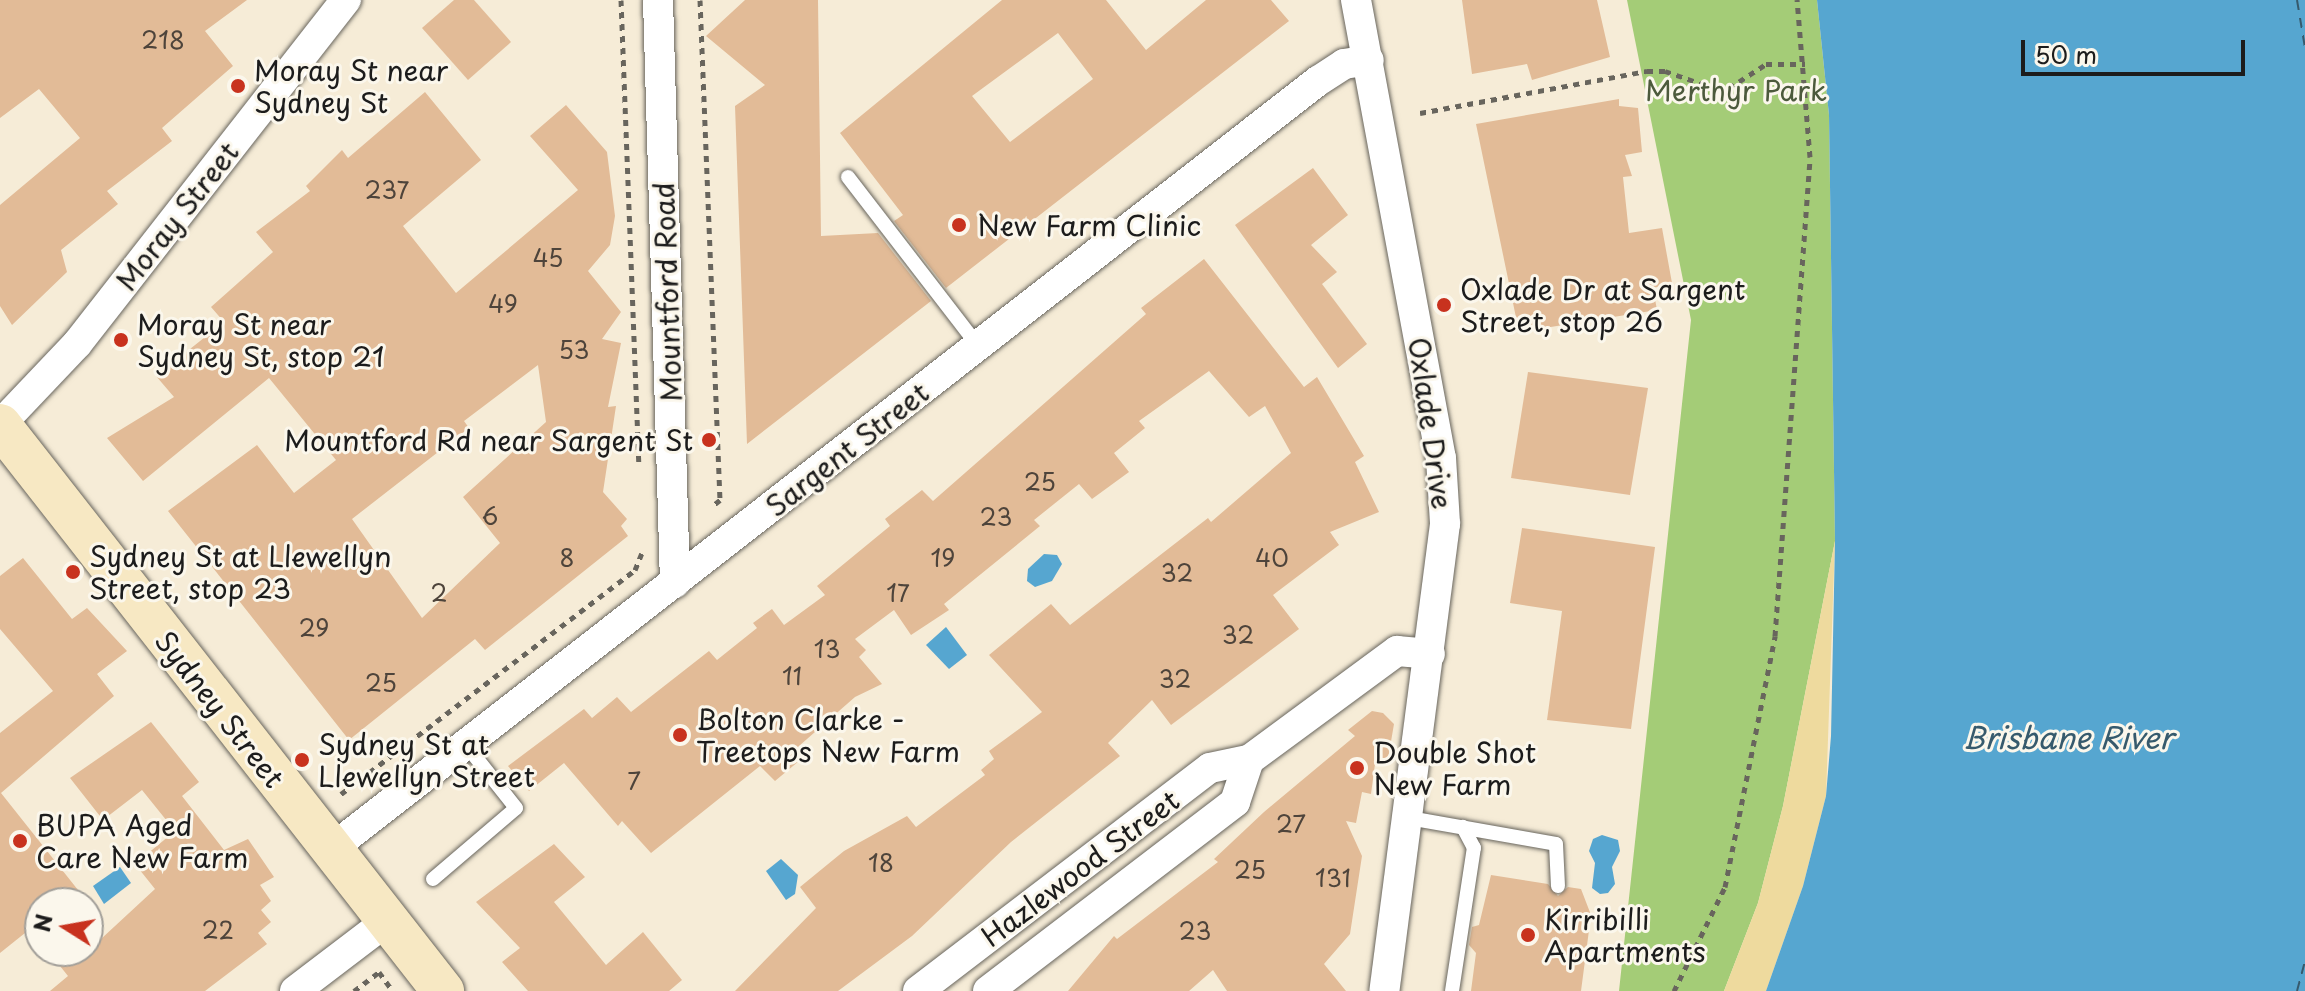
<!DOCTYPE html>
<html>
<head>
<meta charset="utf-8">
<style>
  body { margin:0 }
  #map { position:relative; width:2305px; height:991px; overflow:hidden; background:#f6ecd7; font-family:"Playpen Sans",sans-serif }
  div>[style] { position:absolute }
  .green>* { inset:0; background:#a4cc77 }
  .sand>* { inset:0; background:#eeda9e }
  .water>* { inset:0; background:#56a6d0 }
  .ferry>* { height:2px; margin-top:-1px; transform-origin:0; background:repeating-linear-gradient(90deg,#365a6d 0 10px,transparent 0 18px) }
  .building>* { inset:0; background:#e2bb97 }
  .path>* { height:5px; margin-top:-2.5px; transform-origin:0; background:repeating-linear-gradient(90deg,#68655d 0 6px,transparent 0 12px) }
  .roads { filter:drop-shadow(0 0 2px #68655d) drop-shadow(0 0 2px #68655d) }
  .lane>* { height:14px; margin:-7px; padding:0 7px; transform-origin:7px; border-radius:7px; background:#fff }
  .street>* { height:30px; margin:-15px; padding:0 15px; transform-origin:15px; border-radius:15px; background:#fff }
  .secondary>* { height:42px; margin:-21px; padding:0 21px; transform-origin:21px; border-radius:21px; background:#f7e8c3 }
  .dots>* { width:22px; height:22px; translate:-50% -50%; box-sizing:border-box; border:4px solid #fbf7ec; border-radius:50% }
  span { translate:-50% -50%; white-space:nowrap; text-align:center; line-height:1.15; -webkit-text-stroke:6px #fbf7ec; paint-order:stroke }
  .number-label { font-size:24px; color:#4e443b }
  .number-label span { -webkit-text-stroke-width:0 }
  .poi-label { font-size:28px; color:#1c1c1c }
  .left { translate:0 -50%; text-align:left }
  .right { translate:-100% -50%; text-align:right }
  .park-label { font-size:28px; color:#4c5a3c }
  .street-label { font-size:28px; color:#1c1c1c }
  .water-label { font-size:30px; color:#365a6d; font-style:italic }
  .north { position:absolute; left:24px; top:887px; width:80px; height:80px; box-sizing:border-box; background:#fbf7ec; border:2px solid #a29f99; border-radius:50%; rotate:281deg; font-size:22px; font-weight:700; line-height:32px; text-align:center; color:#1c1c1c }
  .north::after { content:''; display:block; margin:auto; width:28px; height:36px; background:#c8321e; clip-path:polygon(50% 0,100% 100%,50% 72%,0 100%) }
  .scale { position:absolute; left:2021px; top:40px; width:224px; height:36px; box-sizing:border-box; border:4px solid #1c1c1c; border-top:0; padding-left:10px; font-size:24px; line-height:28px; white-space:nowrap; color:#1c1c1c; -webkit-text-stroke:6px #fbf7ec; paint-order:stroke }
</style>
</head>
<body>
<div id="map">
  <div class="green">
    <div style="clip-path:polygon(1627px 0,1817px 0,1829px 115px,1835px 541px,1783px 806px,1758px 903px,1724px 991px,1619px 991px,1691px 320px)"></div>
  </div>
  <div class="sand">
    <div style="clip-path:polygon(1835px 541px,1826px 796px,1803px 886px,1766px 991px,1724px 991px,1758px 903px,1783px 806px)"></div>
  </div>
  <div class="water">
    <div style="clip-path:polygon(1817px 0,2305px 0,2305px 991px,1766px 991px,1803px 886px,1826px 796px,1831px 736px,1835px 541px,1829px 115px)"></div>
    <div style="clip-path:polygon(1044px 554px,1057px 555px,1062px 564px,1052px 581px,1035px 587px,1027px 581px,1028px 569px)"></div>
    <div style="clip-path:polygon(946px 627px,967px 655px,949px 669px,926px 645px)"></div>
    <div style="clip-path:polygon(1602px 835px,1618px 840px,1620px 851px,1612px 867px,1615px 884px,1608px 893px,1600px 894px,1592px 888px,1595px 863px,1589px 851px,1593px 839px)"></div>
    <div style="clip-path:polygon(781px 859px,798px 875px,795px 894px,786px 900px,766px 871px)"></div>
    <div style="clip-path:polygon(120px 867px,131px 883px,104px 904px,93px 886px)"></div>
  </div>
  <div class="ferry">
    <div style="left:2297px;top:0;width:49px;rotate:80.5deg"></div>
    <div style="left:2297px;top:991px;width:31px;rotate:-75deg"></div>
  </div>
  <div class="building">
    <div style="clip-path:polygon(0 0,247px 0,205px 31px,233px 66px,162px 128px,172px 141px,107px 191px,118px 204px,61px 250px,67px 272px,12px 325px,0 306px,0 205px,80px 138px,39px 89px,0 118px)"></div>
    <div style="clip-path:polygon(454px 0,474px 0,511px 42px,468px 80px,422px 28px)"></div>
    <div style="clip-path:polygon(745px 0,818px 0,821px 236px,878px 233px,931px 301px,747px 444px,735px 106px,765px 85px,706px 36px)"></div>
    <div style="clip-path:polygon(evenodd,1002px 0,1106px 0,1146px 50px,1206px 0,1271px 0,1289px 21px,946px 288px,894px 221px,903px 215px,840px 133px,1002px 0,1058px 33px,1093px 79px,1010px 142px,972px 96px,1058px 33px)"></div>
    <div style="clip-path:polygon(1462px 0,1597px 0,1610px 57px,1532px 80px,1527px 64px,1472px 74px)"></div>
    <div style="clip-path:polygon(evenodd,425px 92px,481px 160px,403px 226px,456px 293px,578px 190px,530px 136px,566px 105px,607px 152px,615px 216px,610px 245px,588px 271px,621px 312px,602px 339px,621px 343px,608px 407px,616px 406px,603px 492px,627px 519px,621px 526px,628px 536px,485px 650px,475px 639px,349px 740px,168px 511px,257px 445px,294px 493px,336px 460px,269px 378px,143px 481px,107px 438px,174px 397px,156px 376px,224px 322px,211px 307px,273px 252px,256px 232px,310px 191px,306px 186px,342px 150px,348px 158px,425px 92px,538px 365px,546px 422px,463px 497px,500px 543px,422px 618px,352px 519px,469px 428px,464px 421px,538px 365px)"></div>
    <div style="clip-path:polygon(1619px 99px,1619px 106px,1638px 108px,1642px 152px,1625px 155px,1632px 176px,1623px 177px,1629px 233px,1662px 228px,1672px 283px,1653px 288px,1657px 310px,1519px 332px,1476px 124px)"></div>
    <div style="clip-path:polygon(1313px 168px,1348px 215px,1311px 245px,1337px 272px,1322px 284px,1367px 344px,1338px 368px,1235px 225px)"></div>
    <div style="clip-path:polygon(1204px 259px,1304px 387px,1317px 377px,1364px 456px,1355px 462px,1379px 512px,1330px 532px,1339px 545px,1273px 595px,1299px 629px,1171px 725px,1152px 700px,1108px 743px,1120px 756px,1011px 842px,912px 936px,838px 991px,735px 991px,816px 908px,800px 887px,844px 851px,907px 816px,916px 827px,985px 775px,981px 770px,994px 759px,989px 751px,1042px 712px,989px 655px,1051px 604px,1070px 625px,1208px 518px,1211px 522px,1291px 453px,1265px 406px,1249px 417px,1209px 371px,1139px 421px,1145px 428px,1114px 453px,1129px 472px,1092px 499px,1079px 484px,1034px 520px,1040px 526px,944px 604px,949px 610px,911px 635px,894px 610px,855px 639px,866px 650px,859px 657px,882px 684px,855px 697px,791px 753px,799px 761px,775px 781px,760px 766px,651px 853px,622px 821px,618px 826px,564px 763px,529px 791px,508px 766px,584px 709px,592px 718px,617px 697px,631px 712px,709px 651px,717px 660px,757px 628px,753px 623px,772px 609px,784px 625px,825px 595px,817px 586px,890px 526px,885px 519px,922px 490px,933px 501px,1146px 314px,1141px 308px)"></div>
    <div style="clip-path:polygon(1528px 372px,1648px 388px,1630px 495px,1511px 478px)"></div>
    <div style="clip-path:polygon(1522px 528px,1655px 547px,1631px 729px,1547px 720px,1562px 611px,1510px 603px)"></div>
    <div style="clip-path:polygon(23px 558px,72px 619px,87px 608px,127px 651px,97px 674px,114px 696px,1px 793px,78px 890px,62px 903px,40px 903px,40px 921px,0 953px,0 733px,53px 691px,0 629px,0 576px)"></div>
    <div style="clip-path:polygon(1372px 711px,1383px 713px,1394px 724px,1387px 765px,1375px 764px,1371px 794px,1362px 792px,1356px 823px,1346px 821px,1362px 856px,1350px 934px,1324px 964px,1346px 991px,1227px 991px,1213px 970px,1189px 991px,1068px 991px,1114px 936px,1117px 939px,1218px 862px,1214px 859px,1264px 812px,1355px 736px,1348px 730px)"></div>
    <div style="clip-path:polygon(151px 722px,199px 782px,182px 796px,224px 850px,248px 839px,274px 877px,260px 885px,271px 901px,261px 910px,271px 922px,258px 933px,267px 944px,205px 991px,50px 991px,68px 976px,48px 951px,88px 951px,155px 889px,135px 864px,175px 831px,142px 790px,103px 820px,70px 778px)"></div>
    <div style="clip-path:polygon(554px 844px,585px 877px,554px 902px,606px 965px,643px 932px,682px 980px,669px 991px,528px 991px,502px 962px,520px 948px,476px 902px)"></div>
    <div style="clip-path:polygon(1491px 875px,1548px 884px,1558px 896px,1568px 887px,1581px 889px,1591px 915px,1581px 991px,1471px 991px,1476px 953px,1469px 945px,1472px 927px,1479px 925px)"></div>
  </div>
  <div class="path">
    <div style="left:621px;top:0;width:467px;rotate:87.8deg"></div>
    <div style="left:700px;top:0;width:500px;rotate:87.71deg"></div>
    <div style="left:720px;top:500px;width:11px;rotate:142deg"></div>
    <div style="left:1420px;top:113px;width:231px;rotate:-10.5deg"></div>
    <div style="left:1647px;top:71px;width:18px"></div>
    <div style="left:1665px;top:71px;width:55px;rotate:19.1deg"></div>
    <div style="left:1717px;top:89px;width:12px;rotate:-5deg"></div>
    <div style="left:1729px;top:88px;width:44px;rotate:-33deg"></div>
    <div style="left:1766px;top:64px;width:39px"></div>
    <div style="left:341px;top:794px;width:370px;rotate:-37.3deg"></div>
    <div style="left:635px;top:570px;width:18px;rotate:-68deg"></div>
    <div style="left:354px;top:991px;width:31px;rotate:-37deg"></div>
    <div style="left:379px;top:972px;width:24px;rotate:54deg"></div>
    <div style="left:1674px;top:991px;width:116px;rotate:-63.9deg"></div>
    <div style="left:1725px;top:887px;width:256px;rotate:-78.7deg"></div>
    <div style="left:1775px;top:636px;width:480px;rotate:-85.8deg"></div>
    <div style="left:1810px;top:157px;width:158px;rotate:-94.7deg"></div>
  </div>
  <div class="roads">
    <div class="lane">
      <div style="left:848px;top:177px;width:213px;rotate:52.4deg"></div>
      <div style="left:1409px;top:818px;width:149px;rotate:10deg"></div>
      <div style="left:1556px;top:844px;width:42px;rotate:87.3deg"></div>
      <div style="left:433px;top:879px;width:109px;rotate:-40.5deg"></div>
      <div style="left:516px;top:808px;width:80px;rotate:-128.4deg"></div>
      <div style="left:1452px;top:991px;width:145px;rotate:-81.3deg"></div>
      <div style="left:1474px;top:848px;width:24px;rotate:-118deg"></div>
    </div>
    <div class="street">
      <div style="left:658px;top:0;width:583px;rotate:88.33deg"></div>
      <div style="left:1356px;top:0;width:466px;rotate:79.5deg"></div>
      <div style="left:1441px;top:458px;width:66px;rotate:86.5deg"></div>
      <div style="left:1445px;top:524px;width:471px;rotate:97.4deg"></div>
      <div style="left:0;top:425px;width:112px;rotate:-46.5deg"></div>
      <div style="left:77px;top:344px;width:437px;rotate:-52deg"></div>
      <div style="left:330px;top:850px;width:1252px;rotate:-37.9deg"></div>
      <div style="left:1318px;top:81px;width:31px;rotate:-33deg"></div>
      <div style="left:1344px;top:64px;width:25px;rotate:-9deg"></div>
      <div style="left:295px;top:991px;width:116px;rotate:-37.3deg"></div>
      <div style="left:918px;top:991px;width:367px;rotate:-37.4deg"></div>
      <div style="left:1210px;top:768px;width:40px;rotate:-12deg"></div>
      <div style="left:1249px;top:760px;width:184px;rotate:-36.4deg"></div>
      <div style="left:1397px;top:651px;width:33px;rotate:5deg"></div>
      <div style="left:988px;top:991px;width:311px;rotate:-37.4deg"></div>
      <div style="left:1235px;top:802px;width:44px;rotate:-71.6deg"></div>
    </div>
    <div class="secondary">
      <div style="left:0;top:425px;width:719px;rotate:51.95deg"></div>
    </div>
  </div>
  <div class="dots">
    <div style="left:238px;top:86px;background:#c8321e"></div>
    <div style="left:959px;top:225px;background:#c8321e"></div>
    <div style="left:1444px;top:305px;background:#c8321e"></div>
    <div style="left:121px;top:340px;background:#c8321e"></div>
    <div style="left:709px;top:440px;background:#c8321e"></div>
    <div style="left:73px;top:572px;background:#c8321e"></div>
    <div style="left:680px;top:735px;background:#c8321e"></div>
    <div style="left:302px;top:760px;background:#c8321e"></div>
    <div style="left:1357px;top:768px;background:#c8321e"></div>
    <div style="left:20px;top:841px;background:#c8321e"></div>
    <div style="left:1528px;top:935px;background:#c8321e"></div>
  </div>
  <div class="number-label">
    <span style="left:163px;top:40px">218</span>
    <span style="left:387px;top:190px">237</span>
    <span style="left:548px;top:258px">45</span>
    <span style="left:503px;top:304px">49</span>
    <span style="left:574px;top:350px">53</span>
    <span style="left:1040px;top:482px">25</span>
    <span style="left:490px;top:516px">6</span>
    <span style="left:996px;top:517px">23</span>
    <span style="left:567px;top:558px">8</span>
    <span style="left:943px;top:558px">19</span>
    <span style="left:1272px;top:558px">40</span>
    <span style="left:1177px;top:573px">32</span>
    <span style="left:439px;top:593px">2</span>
    <span style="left:898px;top:593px">17</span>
    <span style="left:314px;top:628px">29</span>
    <span style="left:1238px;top:635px">32</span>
    <span style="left:827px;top:649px">13</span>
    <span style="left:792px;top:676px">11</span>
    <span style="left:1175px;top:679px">32</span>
    <span style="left:381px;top:683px">25</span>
    <span style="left:634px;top:781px">7</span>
    <span style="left:1291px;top:824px">27</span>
    <span style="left:881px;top:863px">18</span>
    <span style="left:1250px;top:870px">25</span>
    <span style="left:1333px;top:878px">131</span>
    <span style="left:218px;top:930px">22</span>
    <span style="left:1195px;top:931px">23</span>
  </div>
  <div class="poi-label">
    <span class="left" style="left:254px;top:86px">Moray St near<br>Sydney St</span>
    <span class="left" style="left:977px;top:225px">New Farm Clinic</span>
    <span class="left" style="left:1460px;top:305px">Oxlade Dr at Sargent<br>Street, stop 26</span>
    <span class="left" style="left:137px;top:340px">Moray St near<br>Sydney St, stop 21</span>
    <span class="right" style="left:693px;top:440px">Mountford Rd near Sargent St</span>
    <span class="left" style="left:89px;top:572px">Sydney St at Llewellyn<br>Street, stop 23</span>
    <span class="left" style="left:696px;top:735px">Bolton Clarke -<br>Treetops New Farm</span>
    <span class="left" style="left:318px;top:760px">Sydney St at<br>Llewellyn Street</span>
    <span class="left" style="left:1373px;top:768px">Double Shot<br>New Farm</span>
    <span class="left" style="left:36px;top:841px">BUPA Aged<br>Care New Farm</span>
    <span class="left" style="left:1544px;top:935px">Kirribilli<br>Apartments</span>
  </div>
  <div class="park-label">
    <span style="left:1736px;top:90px">Merthyr Park</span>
  </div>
  <div class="street-label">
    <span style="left:177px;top:216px;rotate:-52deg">Moray Street</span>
    <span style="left:667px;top:292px;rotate:-92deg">Mountford Road</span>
    <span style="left:1431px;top:423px;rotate:82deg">Oxlade Drive</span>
    <span style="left:847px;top:449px;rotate:-38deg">Sargent Street</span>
    <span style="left:220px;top:709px;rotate:52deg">Sydney Street</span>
    <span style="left:1080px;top:868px;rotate:-37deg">Hazlewood Street</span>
  </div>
  <div class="water-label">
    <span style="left:2068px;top:737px">Brisbane River</span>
  </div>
  <div class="north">N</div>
  <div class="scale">50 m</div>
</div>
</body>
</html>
